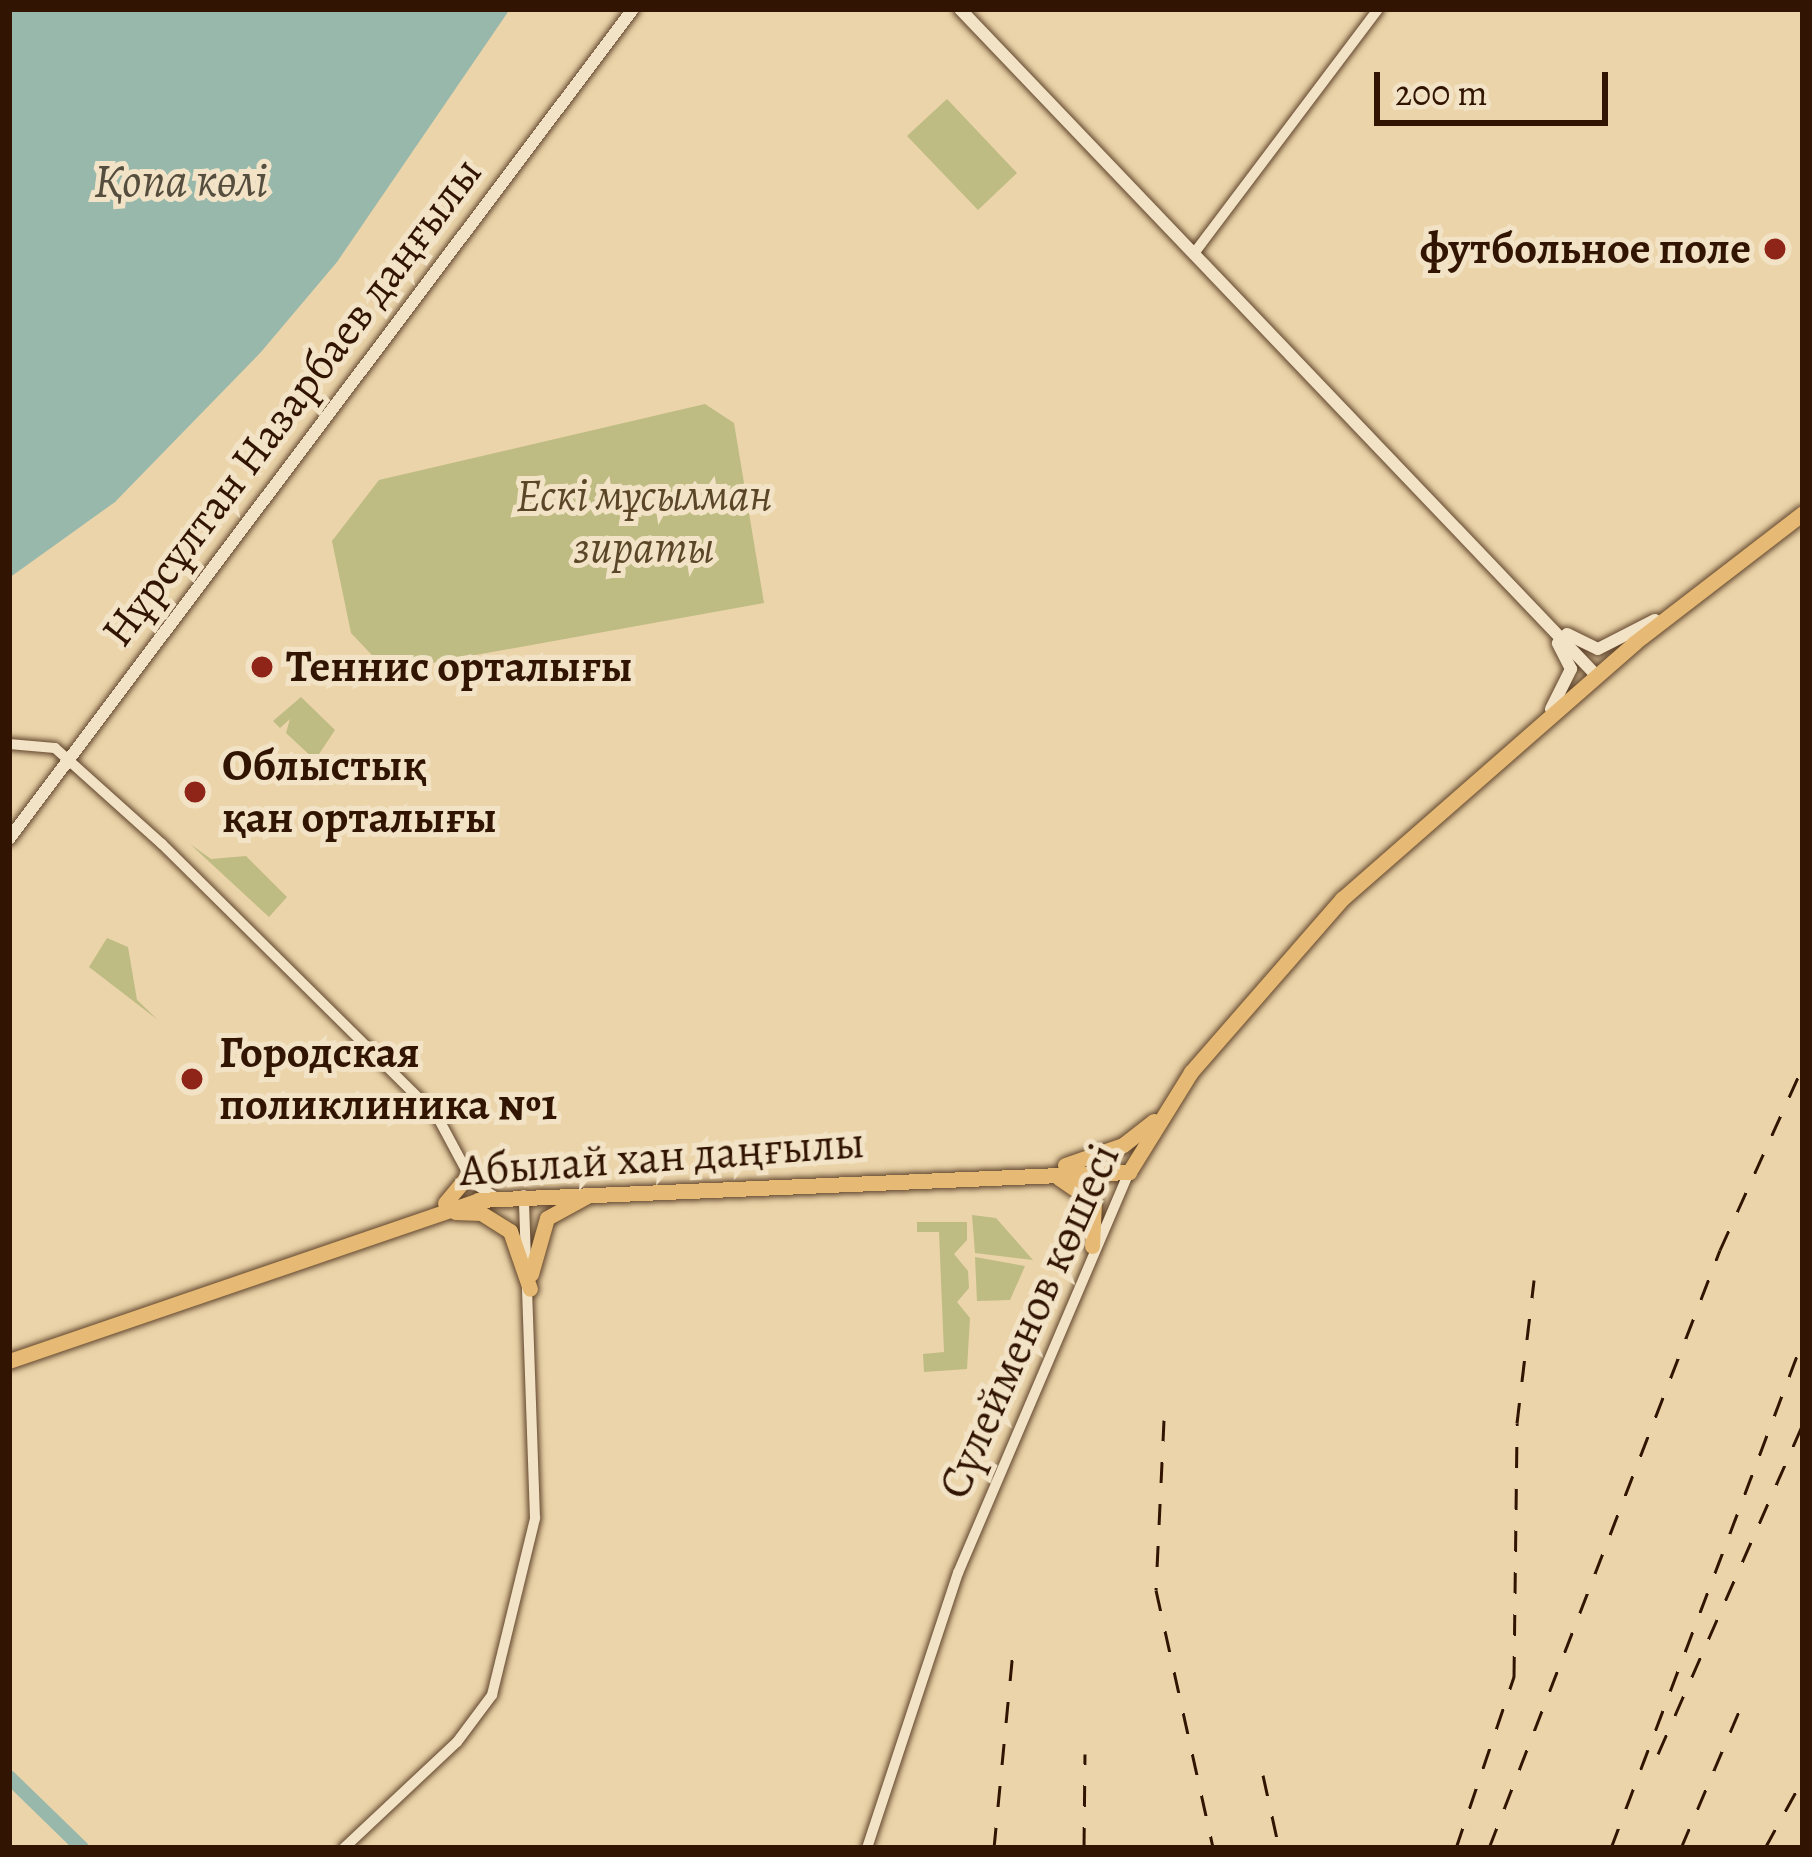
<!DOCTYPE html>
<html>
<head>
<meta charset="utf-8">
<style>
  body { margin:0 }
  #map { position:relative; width:1812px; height:1857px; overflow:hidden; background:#ebd4a9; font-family:Alegreya,serif }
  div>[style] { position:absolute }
  .green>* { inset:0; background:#bebb83 }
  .water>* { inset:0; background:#98b8ac }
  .river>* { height:14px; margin:-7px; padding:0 7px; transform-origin:7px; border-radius:7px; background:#98b8ac }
  .roads { filter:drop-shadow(0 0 3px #60442b) drop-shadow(0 0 3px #60442b) }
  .tertiary>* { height:10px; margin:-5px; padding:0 5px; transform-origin:5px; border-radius:5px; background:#f2e3c7 }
  .secondary>* { height:12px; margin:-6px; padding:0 6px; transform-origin:6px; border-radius:6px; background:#f2e3c7 }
  .trunk>* { height:15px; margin:-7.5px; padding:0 7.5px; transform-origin:7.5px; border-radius:7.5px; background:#e6ba74 }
  .rail>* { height:3px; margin-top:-1.5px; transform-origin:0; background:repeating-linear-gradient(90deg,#311401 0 21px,transparent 0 42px) }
  .dots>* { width:33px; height:33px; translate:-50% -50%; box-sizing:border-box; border:6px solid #f2e3c7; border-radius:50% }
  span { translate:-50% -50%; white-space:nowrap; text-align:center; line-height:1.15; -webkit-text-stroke:10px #f2e3c7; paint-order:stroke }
  .poi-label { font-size:45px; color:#311401; font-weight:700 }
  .right { translate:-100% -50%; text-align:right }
  .left { translate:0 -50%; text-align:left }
  .street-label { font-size:45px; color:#311401 }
  .park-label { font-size:45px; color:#5b4628; font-style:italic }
  .water-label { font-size:48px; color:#554d3d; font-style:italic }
  .frame { position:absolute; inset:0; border:12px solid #311401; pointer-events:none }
  .scale { position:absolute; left:1374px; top:72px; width:234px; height:54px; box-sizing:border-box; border:6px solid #311401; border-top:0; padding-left:15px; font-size:36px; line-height:42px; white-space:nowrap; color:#311401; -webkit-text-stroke:9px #f2e3c7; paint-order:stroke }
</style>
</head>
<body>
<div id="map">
  <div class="green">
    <div style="clip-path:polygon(947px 99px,1017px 173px,978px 210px,907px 136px)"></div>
    <div style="clip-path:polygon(705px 404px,734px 423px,764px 603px,387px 671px,351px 633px,332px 541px,379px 480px)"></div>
    <div style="clip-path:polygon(301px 697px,335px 730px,315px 760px,286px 733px,290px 719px,280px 728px,273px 721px)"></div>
    <div style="clip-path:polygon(190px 844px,211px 859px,246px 856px,287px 897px,269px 917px)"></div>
    <div style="clip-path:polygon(107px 938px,128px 947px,137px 1000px,158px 1020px,89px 967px)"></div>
    <div style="clip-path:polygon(972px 1215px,996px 1218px,1033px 1260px,975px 1253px)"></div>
    <div style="clip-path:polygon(967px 1222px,967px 1240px,954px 1254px,968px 1271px,969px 1288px,957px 1302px,970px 1318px,967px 1369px,924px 1372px,923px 1354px,944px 1352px,939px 1232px,917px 1232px,917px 1222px)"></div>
    <div style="clip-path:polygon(975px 1257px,1025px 1266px,1010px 1300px,977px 1301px)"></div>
  </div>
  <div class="water">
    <div style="clip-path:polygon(9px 9px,510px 9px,337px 262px,261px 352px,115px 502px,9px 578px)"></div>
  </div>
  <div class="river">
    <div style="left:9px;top:1777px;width:102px;rotate:44.2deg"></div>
  </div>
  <div class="roads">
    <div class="tertiary">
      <div style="left:1195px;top:252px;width:304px;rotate:-53deg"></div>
      <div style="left:9px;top:744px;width:46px;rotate:5deg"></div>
      <div style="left:55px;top:748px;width:144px;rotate:41.9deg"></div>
      <div style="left:162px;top:844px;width:387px;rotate:44.7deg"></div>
      <div style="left:437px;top:1116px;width:76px;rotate:61.8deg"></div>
      <div style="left:473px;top:1183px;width:25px;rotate:32deg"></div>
      <div style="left:344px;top:1848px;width:155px;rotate:-43.2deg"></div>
      <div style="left:457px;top:1742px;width:59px;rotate:-53.3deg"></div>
      <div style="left:492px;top:1695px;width:182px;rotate:-76.3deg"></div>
      <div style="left:535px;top:1518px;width:323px;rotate:-92deg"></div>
      <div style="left:867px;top:1848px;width:290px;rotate:-71.7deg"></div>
      <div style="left:958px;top:1573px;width:436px;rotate:-66.9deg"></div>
    </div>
    <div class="secondary">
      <div style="left:960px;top:9px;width:922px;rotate:46.32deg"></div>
      <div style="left:1567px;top:634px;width:34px;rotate:26deg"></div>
      <div style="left:1598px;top:649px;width:64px;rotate:-27deg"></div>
      <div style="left:1551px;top:709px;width:45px;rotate:-63.4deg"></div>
      <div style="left:1571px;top:669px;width:29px;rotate:-117deg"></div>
      <div style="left:9px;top:839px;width:1038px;rotate:-53.06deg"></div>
    </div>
    <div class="trunk">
      <div style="left:1065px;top:1165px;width:61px;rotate:-19deg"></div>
      <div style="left:1123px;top:1145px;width:39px;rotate:-38deg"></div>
      <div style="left:1059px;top:1178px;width:42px;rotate:34.4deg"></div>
      <div style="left:1094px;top:1202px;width:44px;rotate:92.6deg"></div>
      <div style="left:445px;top:1203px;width:35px;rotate:-50deg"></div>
      <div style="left:455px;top:1212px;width:26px;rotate:2deg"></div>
      <div style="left:481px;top:1213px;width:34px;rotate:32deg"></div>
      <div style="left:510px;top:1231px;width:61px;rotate:71deg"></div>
      <div style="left:531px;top:1274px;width:58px;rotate:-74.1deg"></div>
      <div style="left:547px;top:1218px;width:48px;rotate:-28.7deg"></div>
      <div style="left:9px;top:1361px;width:496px;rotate:-18.9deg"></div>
      <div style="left:478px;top:1200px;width:652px;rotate:-2.46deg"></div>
      <div style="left:1129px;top:1172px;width:118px;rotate:-58.2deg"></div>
      <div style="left:1191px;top:1072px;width:230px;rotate:-48.9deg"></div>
      <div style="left:1342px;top:899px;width:388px;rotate:-41.2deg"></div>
      <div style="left:1634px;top:643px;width:213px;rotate:-37.6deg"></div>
    </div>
  </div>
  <div class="rail">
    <div style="left:1164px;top:1420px;width:170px;rotate:92.7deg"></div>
    <div style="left:1156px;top:1590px;width:264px;rotate:77.5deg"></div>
    <div style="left:1658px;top:1754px;width:360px;rotate:-66.3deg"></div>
    <div style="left:1263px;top:1775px;width:75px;rotate:77.6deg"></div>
    <div style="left:994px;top:1848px;width:207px;rotate:-84.5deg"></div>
    <div style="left:1084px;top:1848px;width:94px;rotate:-89.4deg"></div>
    <div style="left:1456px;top:1848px;width:181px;rotate:-71.3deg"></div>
    <div style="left:1514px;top:1677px;width:254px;rotate:-89.3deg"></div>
    <div style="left:1517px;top:1423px;width:144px;rotate:-83.2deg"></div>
    <div style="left:1489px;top:1848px;width:641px;rotate:-68.88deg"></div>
    <div style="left:1720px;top:1250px;width:202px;rotate:-65.7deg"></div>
    <div style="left:1611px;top:1848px;width:543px;rotate:-69.3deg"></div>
    <div style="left:1681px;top:1848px;width:164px;rotate:-67deg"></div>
    <div style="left:1765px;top:1848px;width:79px;rotate:-61.2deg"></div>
  </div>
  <div class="dots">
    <div style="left:1775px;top:249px;background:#8f2418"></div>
    <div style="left:262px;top:667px;background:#8f2418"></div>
    <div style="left:195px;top:792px;background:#8f2418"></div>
    <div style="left:192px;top:1079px;background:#8f2418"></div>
  </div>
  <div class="poi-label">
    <span class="right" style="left:1751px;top:249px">футбольное поле</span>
    <span class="left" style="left:286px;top:667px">Теннис орталығы</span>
    <span class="left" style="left:222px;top:792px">Облыстық<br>қан орталығы</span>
    <span class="left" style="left:219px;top:1079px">Городская<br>поликлиника №1</span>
  </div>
  <div class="street-label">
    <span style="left:292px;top:402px;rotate:-53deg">Нұрсұлтан Назарбаев даңғылы</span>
    <span style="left:662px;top:1157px;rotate:-4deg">Абылай хан даңғылы</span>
    <span style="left:1029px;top:1321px;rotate:-66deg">Сүлейменов көшесі</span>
  </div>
  <div class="park-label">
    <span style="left:644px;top:522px">Ескі мұсылман<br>зираты</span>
  </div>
  <div class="water-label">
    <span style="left:181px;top:181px">Қопа көлі</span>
  </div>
  <div class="frame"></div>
  <div class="scale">200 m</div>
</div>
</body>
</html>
